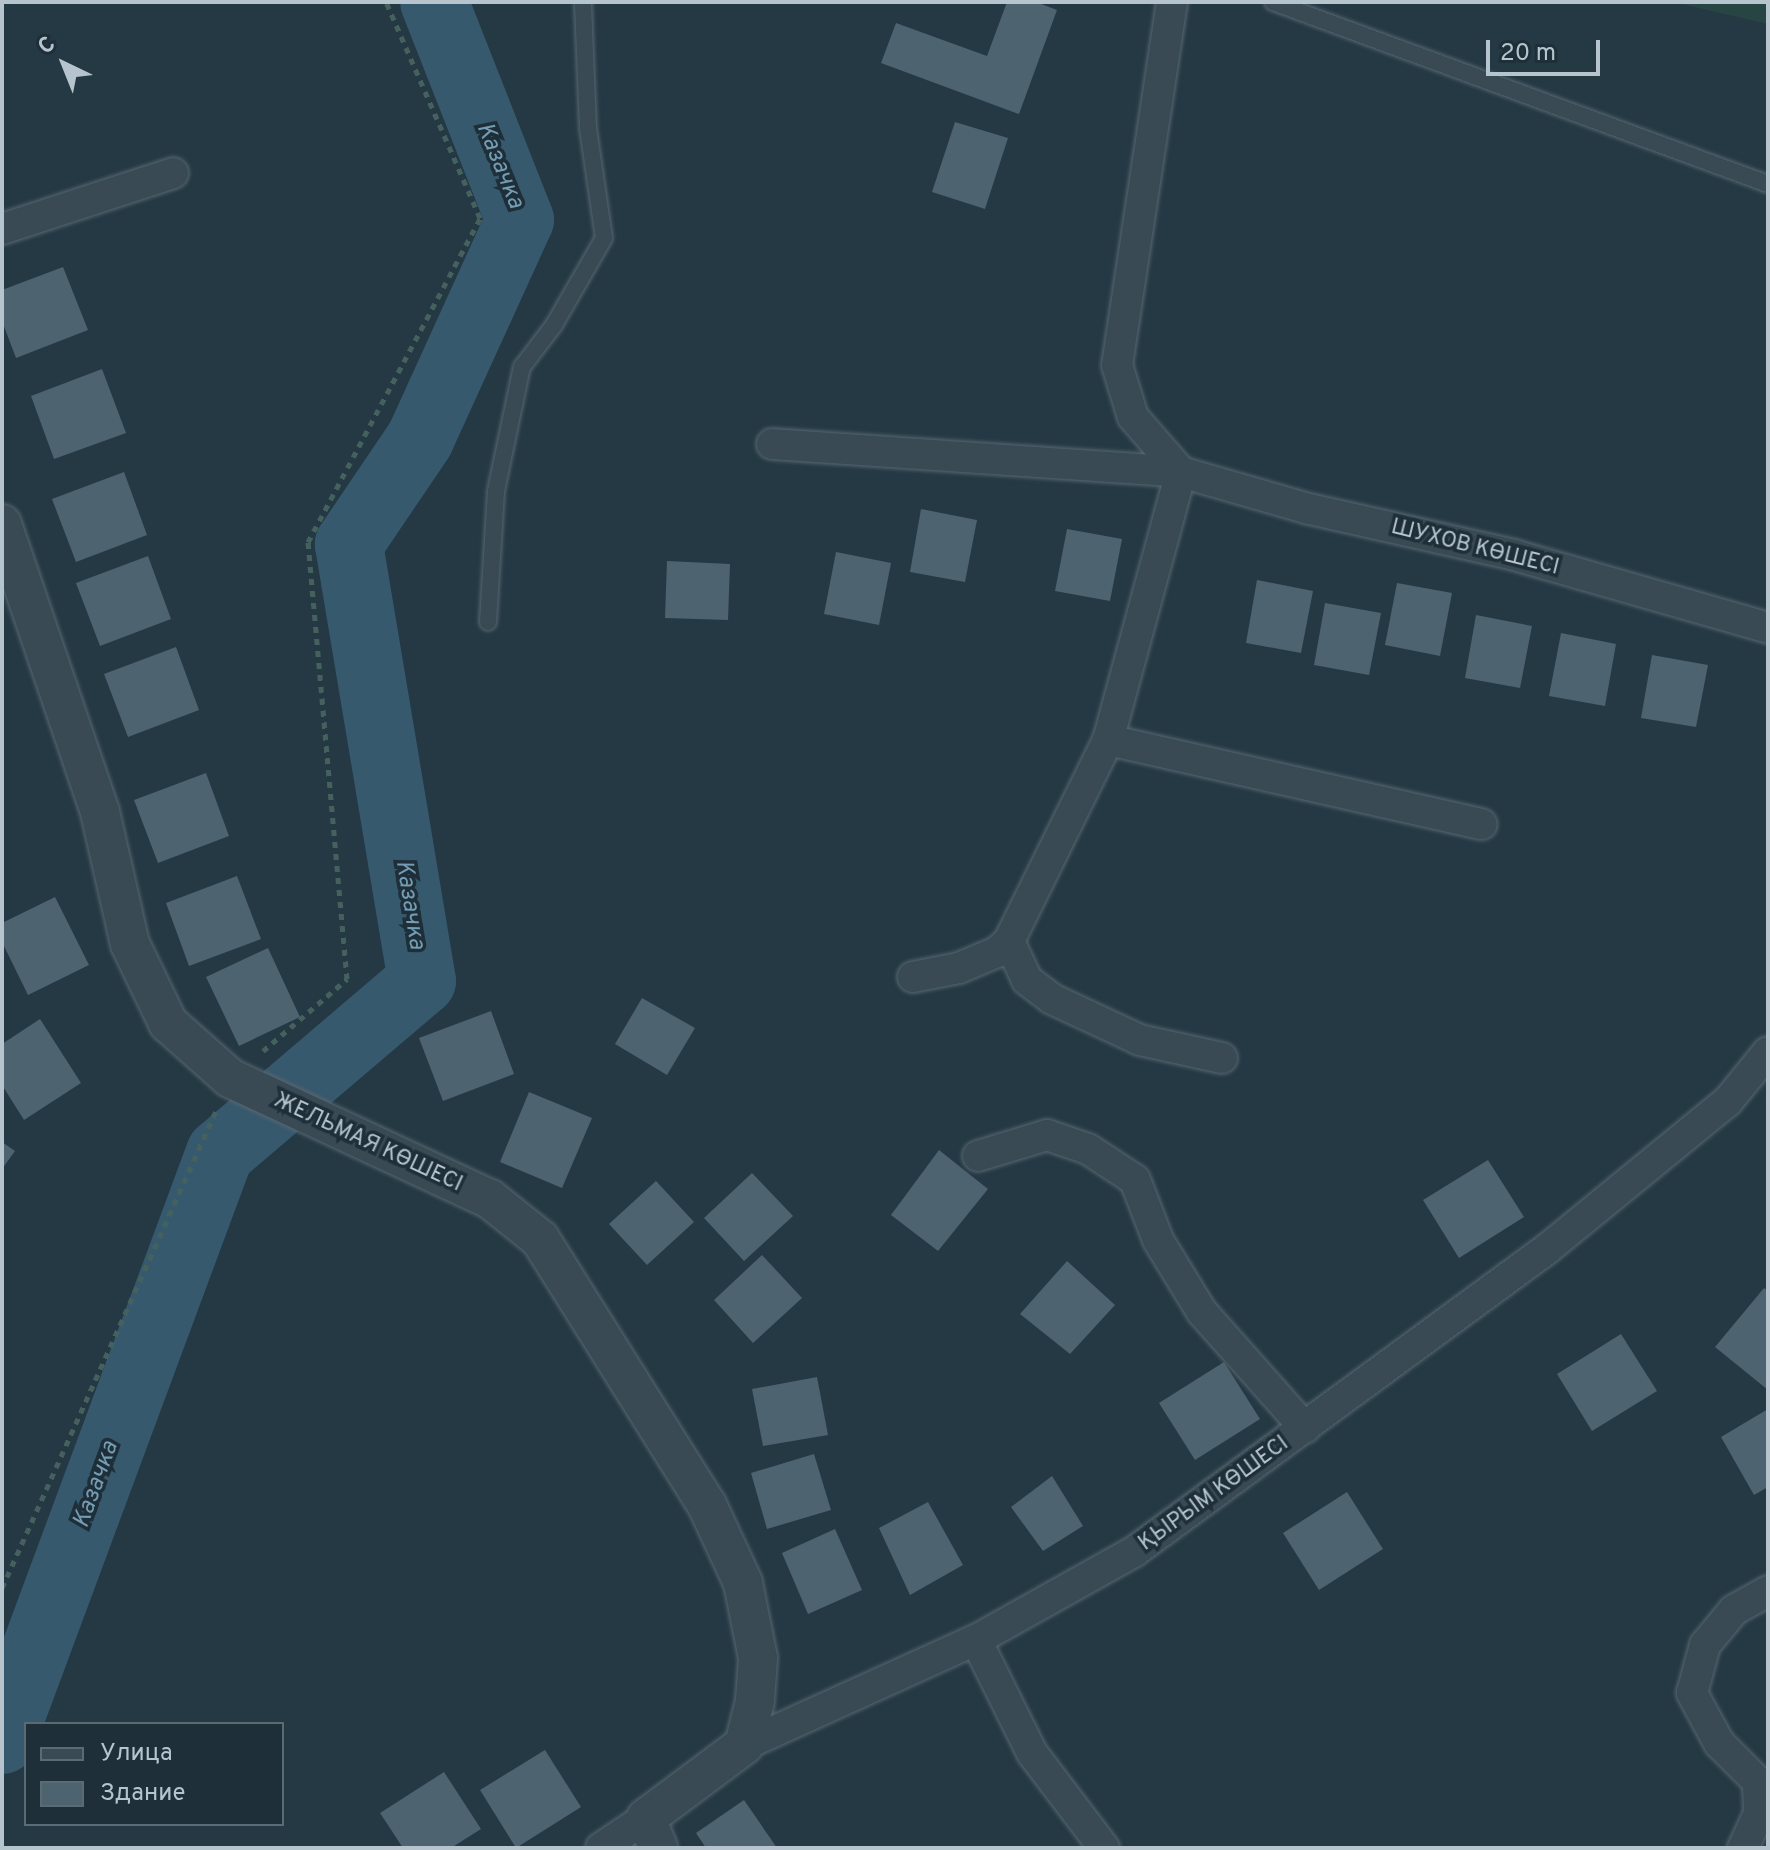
<!DOCTYPE html>
<html>
<head>
<meta charset="utf-8">
<style>
  body { margin:0 }
  #map { position:relative; width:1770px; height:1850px; overflow:hidden; background:#243944; font-family:Overpass,sans-serif }
  div>[style] { position:absolute }
  .green>* { inset:0; background:#274542 }
  .river>* { height:68px; margin:-34px; padding:0 34px; transform-origin:34px; border-radius:34px; background:#37596d }
  .building>* { inset:0; background:#4d6370 }
  .path>* { height:5px; margin-top:-2.5px; transform-origin:0; background:repeating-linear-gradient(90deg,#45615e 0 6px,transparent 0 12px) }
  .roads { filter:drop-shadow(0 0 2px #576771) drop-shadow(0 0 2px #576771) }
  .service>* { height:16px; margin:-8px; padding:0 8px; transform-origin:8px; border-radius:8px; background:#394a54 }
  .minor>* { height:30px; margin:-15px; padding:0 15px; transform-origin:15px; border-radius:15px; background:#394a54 }
  .tertiary>* { height:38px; margin:-19px; padding:0 19px; transform-origin:19px; border-radius:19px; background:#394a54 }
  span { translate:-50% -50%; white-space:nowrap; text-align:center; line-height:1.15; -webkit-text-stroke:7px #1e2f39; paint-order:stroke }
  .street-label { font-size:22px; color:#b6c4cd }
  .water-label { font-size:24px; color:#749db3; font-style:italic }
  .frame { position:absolute; inset:0; border:4px solid #b6c4cd; pointer-events:none }
  .legend { position:absolute; left:24px; top:1722px; width:260px; height:104px; box-sizing:border-box; background:#1e2f39; border:2px solid #5b6b74; margin:0; padding:10px 14px; list-style:none; font-size:24px; color:#b6c4cd }
  .legend li { display:flex; align-items:center; gap:16px; height:40px }
  .legend b { width:40px; border:2px solid #5b6b74 }
  .north { position:absolute; left:24px; top:24px; width:80px; height:80px; -webkit-text-stroke:6px #1e2f39; paint-order:stroke; rotate:317deg; font-size:22px; font-weight:700; line-height:32px; text-align:center; color:#b6c4cd }
  .north::after { content:''; display:block; margin:auto; width:28px; height:36px; background:#b6c4cd; clip-path:polygon(50% 0,100% 100%,50% 72%,0 100%) }
  .scale { position:absolute; left:1486px; top:40px; width:114px; height:36px; box-sizing:border-box; border:4px solid #b6c4cd; border-top:0; padding-left:10px; font-size:24px; line-height:28px; white-space:nowrap; color:#b6c4cd; -webkit-text-stroke:6px #1e2f39; paint-order:stroke }
</style>
</head>
<body>
<div id="map">
  <div class="green">
    <div style="clip-path:polygon(1673px 2px,1768px 2px,1768px 24px)"></div>
  </div>
  <div class="river">
    <div style="left:2px;top:1740px;width:626px;rotate:-69.63deg"></div>
    <div style="left:220px;top:1153px;width:265px;rotate:-40.4deg"></div>
    <div style="left:422px;top:981px;width:443px;rotate:-99.5deg"></div>
    <div style="left:349px;top:544px;width:127px;rotate:-55.9deg"></div>
    <div style="left:420px;top:439px;width:241px;rotate:-65.5deg"></div>
    <div style="left:520px;top:220px;width:234px;rotate:-111.5deg"></div>
  </div>
  <div class="building">
    <div style="clip-path:polygon(1007px 2px,1036px 2px,1057px 10px,1019px 114px,881px 63px,896px 23px,987px 56px)"></div>
    <div style="clip-path:polygon(955px 122px,1008px 138px,985px 209px,932px 192px)"></div>
    <div style="clip-path:polygon(63px 267px,88px 330px,16px 358px,2px 321px,2px 290px)"></div>
    <div style="clip-path:polygon(102px 369px,126px 433px,54px 459px,31px 396px)"></div>
    <div style="clip-path:polygon(124px 472px,147px 535px,76px 562px,52px 499px)"></div>
    <div style="clip-path:polygon(921px 509px,977px 520px,965px 582px,910px 572px)"></div>
    <div style="clip-path:polygon(1067px 529px,1122px 539px,1110px 601px,1055px 591px)"></div>
    <div style="clip-path:polygon(836px 552px,891px 563px,879px 625px,824px 614px)"></div>
    <div style="clip-path:polygon(148px 556px,171px 619px,100px 646px,76px 583px)"></div>
    <div style="clip-path:polygon(667px 561px,730px 564px,728px 620px,665px 618px)"></div>
    <div style="clip-path:polygon(1257px 580px,1313px 591px,1301px 653px,1246px 643px)"></div>
    <div style="clip-path:polygon(1397px 583px,1452px 593px,1440px 656px,1385px 645px)"></div>
    <div style="clip-path:polygon(1325px 603px,1381px 613px,1369px 675px,1314px 665px)"></div>
    <div style="clip-path:polygon(1476px 615px,1532px 626px,1520px 688px,1465px 678px)"></div>
    <div style="clip-path:polygon(1561px 633px,1616px 644px,1605px 706px,1549px 696px)"></div>
    <div style="clip-path:polygon(176px 647px,199px 710px,128px 737px,104px 674px)"></div>
    <div style="clip-path:polygon(1652px 655px,1708px 665px,1696px 727px,1641px 718px)"></div>
    <div style="clip-path:polygon(206px 773px,229px 836px,158px 863px,134px 800px)"></div>
    <div style="clip-path:polygon(237px 876px,261px 939px,189px 966px,166px 903px)"></div>
    <div style="clip-path:polygon(55px 897px,89px 965px,28px 995px,2px 942px,2px 923px)"></div>
    <div style="clip-path:polygon(268px 948px,300px 1017px,239px 1046px,206px 977px)"></div>
    <div style="clip-path:polygon(642px 998px,695px 1028px,667px 1075px,615px 1044px)"></div>
    <div style="clip-path:polygon(491px 1011px,514px 1074px,443px 1101px,419px 1038px)"></div>
    <div style="clip-path:polygon(40px 1019px,81px 1083px,24px 1120px,2px 1085px,2px 1044px)"></div>
    <div style="clip-path:polygon(529px 1092px,592px 1118px,562px 1188px,500px 1162px)"></div>
    <div style="clip-path:polygon(2px 1142px,15px 1151px,2px 1169px)"></div>
    <div style="clip-path:polygon(939px 1150px,988px 1189px,938px 1251px,891px 1215px)"></div>
    <div style="clip-path:polygon(1488px 1160px,1524px 1217px,1459px 1258px,1423px 1200px)"></div>
    <div style="clip-path:polygon(752px 1173px,793px 1216px,744px 1261px,704px 1218px)"></div>
    <div style="clip-path:polygon(656px 1181px,694px 1222px,647px 1265px,609px 1224px)"></div>
    <div style="clip-path:polygon(762px 1255px,802px 1298px,753px 1343px,714px 1300px)"></div>
    <div style="clip-path:polygon(1067px 1261px,1115px 1305px,1070px 1354px,1020px 1314px)"></div>
    <div style="clip-path:polygon(1764px 1288px,1768px 1291px,1768px 1390px,1715px 1347px)"></div>
    <div style="clip-path:polygon(1621px 1334px,1657px 1391px,1592px 1431px,1557px 1374px)"></div>
    <div style="clip-path:polygon(1224px 1362px,1260px 1419px,1195px 1460px,1159px 1403px)"></div>
    <div style="clip-path:polygon(817px 1377px,828px 1435px,763px 1446px,752px 1389px)"></div>
    <div style="clip-path:polygon(1768px 1409px,1768px 1487px,1754px 1495px,1721px 1437px)"></div>
    <div style="clip-path:polygon(814px 1454px,831px 1510px,767px 1529px,751px 1473px)"></div>
    <div style="clip-path:polygon(1052px 1476px,1083px 1526px,1043px 1551px,1011px 1507px)"></div>
    <div style="clip-path:polygon(1347px 1492px,1383px 1549px,1319px 1590px,1283px 1533px)"></div>
    <div style="clip-path:polygon(928px 1502px,963px 1565px,910px 1595px,879px 1528px)"></div>
    <div style="clip-path:polygon(835px 1529px,862px 1590px,808px 1614px,782px 1553px)"></div>
    <div style="clip-path:polygon(545px 1750px,581px 1807px,516px 1848px,480px 1790px)"></div>
    <div style="clip-path:polygon(444px 1772px,481px 1829px,451px 1848px,403px 1848px,380px 1813px)"></div>
    <div style="clip-path:polygon(744px 1800px,777px 1848px,706px 1848px,696px 1833px)"></div>
  </div>
  <div class="path">
    <div style="left:263px;top:1051px;width:111px;rotate:-40.6deg"></div>
    <div style="left:347px;top:979px;width:439px;rotate:-95.1deg"></div>
    <div style="left:308px;top:542px;width:367px;rotate:-62deg"></div>
    <div style="left:480px;top:218px;width:236px;rotate:-113.5deg"></div>
    <div style="left:2px;top:1588px;width:523px;rotate:-65.84deg"></div>
  </div>
  <div class="roads">
    <div class="service">
      <div style="left:1273px;top:2px;width:527px;rotate:20.19deg"></div>
      <div style="left:488px;top:622px;width:131px;rotate:-86.5deg"></div>
      <div style="left:496px;top:491px;width:127px;rotate:-78.2deg"></div>
      <div style="left:522px;top:367px;width:53px;rotate:-52.7deg"></div>
      <div style="left:554px;top:325px;width:100px;rotate:-60.1deg"></div>
      <div style="left:604px;top:238px;width:111px;rotate:-98.3deg"></div>
      <div style="left:588px;top:128px;width:126px;rotate:-92.3deg"></div>
    </div>
    <div class="minor">
      <div style="left:1172px;top:2px;width:367px;rotate:98.6deg"></div>
      <div style="left:1117px;top:365px;width:54px;rotate:72.9deg"></div>
      <div style="left:1133px;top:417px;width:73px;rotate:48.9deg"></div>
      <div style="left:1181px;top:472px;width:133px;rotate:16.1deg"></div>
      <div style="left:1309px;top:509px;width:210px;rotate:12.6deg"></div>
      <div style="left:1514px;top:555px;width:264px;rotate:16deg"></div>
      <div style="left:2px;top:229px;width:180px;rotate:-18.1deg"></div>
      <div style="left:772px;top:444px;width:410px;rotate:3.9deg"></div>
      <div style="left:1181px;top:472px;width:278px;rotate:105.2deg"></div>
      <div style="left:1108px;top:740px;width:224px;rotate:116.2deg"></div>
      <div style="left:1009px;top:941px;width:16px;rotate:137deg"></div>
      <div style="left:997px;top:952px;width:41px;rotate:157.2deg"></div>
      <div style="left:959px;top:968px;width:47px;rotate:168.9deg"></div>
      <div style="left:1108px;top:740px;width:383px;rotate:12.7deg"></div>
      <div style="left:1009px;top:941px;width:43px;rotate:65.2deg"></div>
      <div style="left:1027px;top:980px;width:31px;rotate:37deg"></div>
      <div style="left:1052px;top:999px;width:97px;rotate:25deg"></div>
      <div style="left:1140px;top:1040px;width:84px;rotate:12.4deg"></div>
      <div style="left:978px;top:1156px;width:72px;rotate:-16.9deg"></div>
      <div style="left:1047px;top:1135px;width:43px;rotate:18.9deg"></div>
      <div style="left:1088px;top:1149px;width:56px;rotate:33.4deg"></div>
      <div style="left:1135px;top:1180px;width:64px;rotate:69deg"></div>
      <div style="left:1158px;top:1240px;width:84px;rotate:58.6deg"></div>
      <div style="left:1202px;top:1312px;width:155px;rotate:48.4deg"></div>
      <div style="left:976px;top:1640px;width:126px;rotate:63.6deg"></div>
      <div style="left:1032px;top:1753px;width:119px;rotate:52.8deg"></div>
      <div style="left:744px;top:1745px;width:255px;rotate:-24.4deg"></div>
      <div style="left:976px;top:1640px;width:182px;rotate:-29.2deg"></div>
      <div style="left:1135px;top:1551px;width:511px;rotate:-36.24deg"></div>
      <div style="left:1547px;top:1249px;width:234px;rotate:-39.3deg"></div>
      <div style="left:1728px;top:1101px;width:63px;rotate:-50.8deg"></div>
      <div style="left:601px;top:1848px;width:54px;rotate:-33.7deg"></div>
      <div style="left:1743px;top:1848px;width:38px;rotate:-65deg"></div>
      <div style="left:1759px;top:1813px;width:31px;rotate:-92deg"></div>
      <div style="left:1758px;top:1782px;width:55px;rotate:-135deg"></div>
      <div style="left:1719px;top:1743px;width:57px;rotate:-118.4deg"></div>
      <div style="left:1692px;top:1693px;width:50px;rotate:-74.8deg"></div>
      <div style="left:1705px;top:1645px;width:45px;rotate:-50.4deg"></div>
      <div style="left:1734px;top:1610px;width:39px;rotate:-29deg"></div>
    </div>
    <div class="tertiary">
      <div style="left:2px;top:524px;width:304px;rotate:71.2deg"></div>
      <div style="left:100px;top:812px;width:135px;rotate:77.2deg"></div>
      <div style="left:130px;top:944px;width:88px;rotate:64.3deg"></div>
      <div style="left:168px;top:1023px;width:83px;rotate:41.6deg"></div>
      <div style="left:230px;top:1078px;width:287px;rotate:25deg"></div>
      <div style="left:490px;top:1199px;width:64px;rotate:38.7deg"></div>
      <div style="left:540px;top:1239px;width:314px;rotate:57.9deg"></div>
      <div style="left:707px;top:1505px;width:86px;rotate:65.2deg"></div>
      <div style="left:743px;top:1583px;width:76px;rotate:78.7deg"></div>
      <div style="left:758px;top:1658px;width:43px;rotate:94deg"></div>
      <div style="left:755px;top:1701px;width:45px;rotate:104deg"></div>
      <div style="left:744px;top:1745px;width:122px;rotate:143.3deg"></div>
      <div style="left:646px;top:1818px;width:32px;rotate:68deg"></div>
    </div>
  </div>
  <div class="street-label">
    <span style="left:1475px;top:548px;rotate:14deg">ШУХОВ КӨШЕСІ</span>
    <span style="left:368px;top:1143px;rotate:25deg">ЖЕЛЬМАЯ КӨШЕСІ</span>
    <span style="left:1214px;top:1494px;rotate:-36deg">ҚЫРЫМ КӨШЕСІ</span>
  </div>
  <div class="water-label">
    <span style="left:499px;top:166px;rotate:68deg">Казачка</span>
    <span style="left:409px;top:905px;rotate:81deg">Казачка</span>
    <span style="left:97px;top:1485px;rotate:-70deg">Казачка</span>
  </div>
  <div class="frame"></div>
  <ul class="legend">
  <li><b style="height:10px;background:#394a54"></b>Улица</li>
  <li><b style="height:22px;background:#4d6370"></b>Здание</li>
  </ul>
  <div class="north">С</div>
  <div class="scale">20 m</div>
</div>
</body>
</html>
